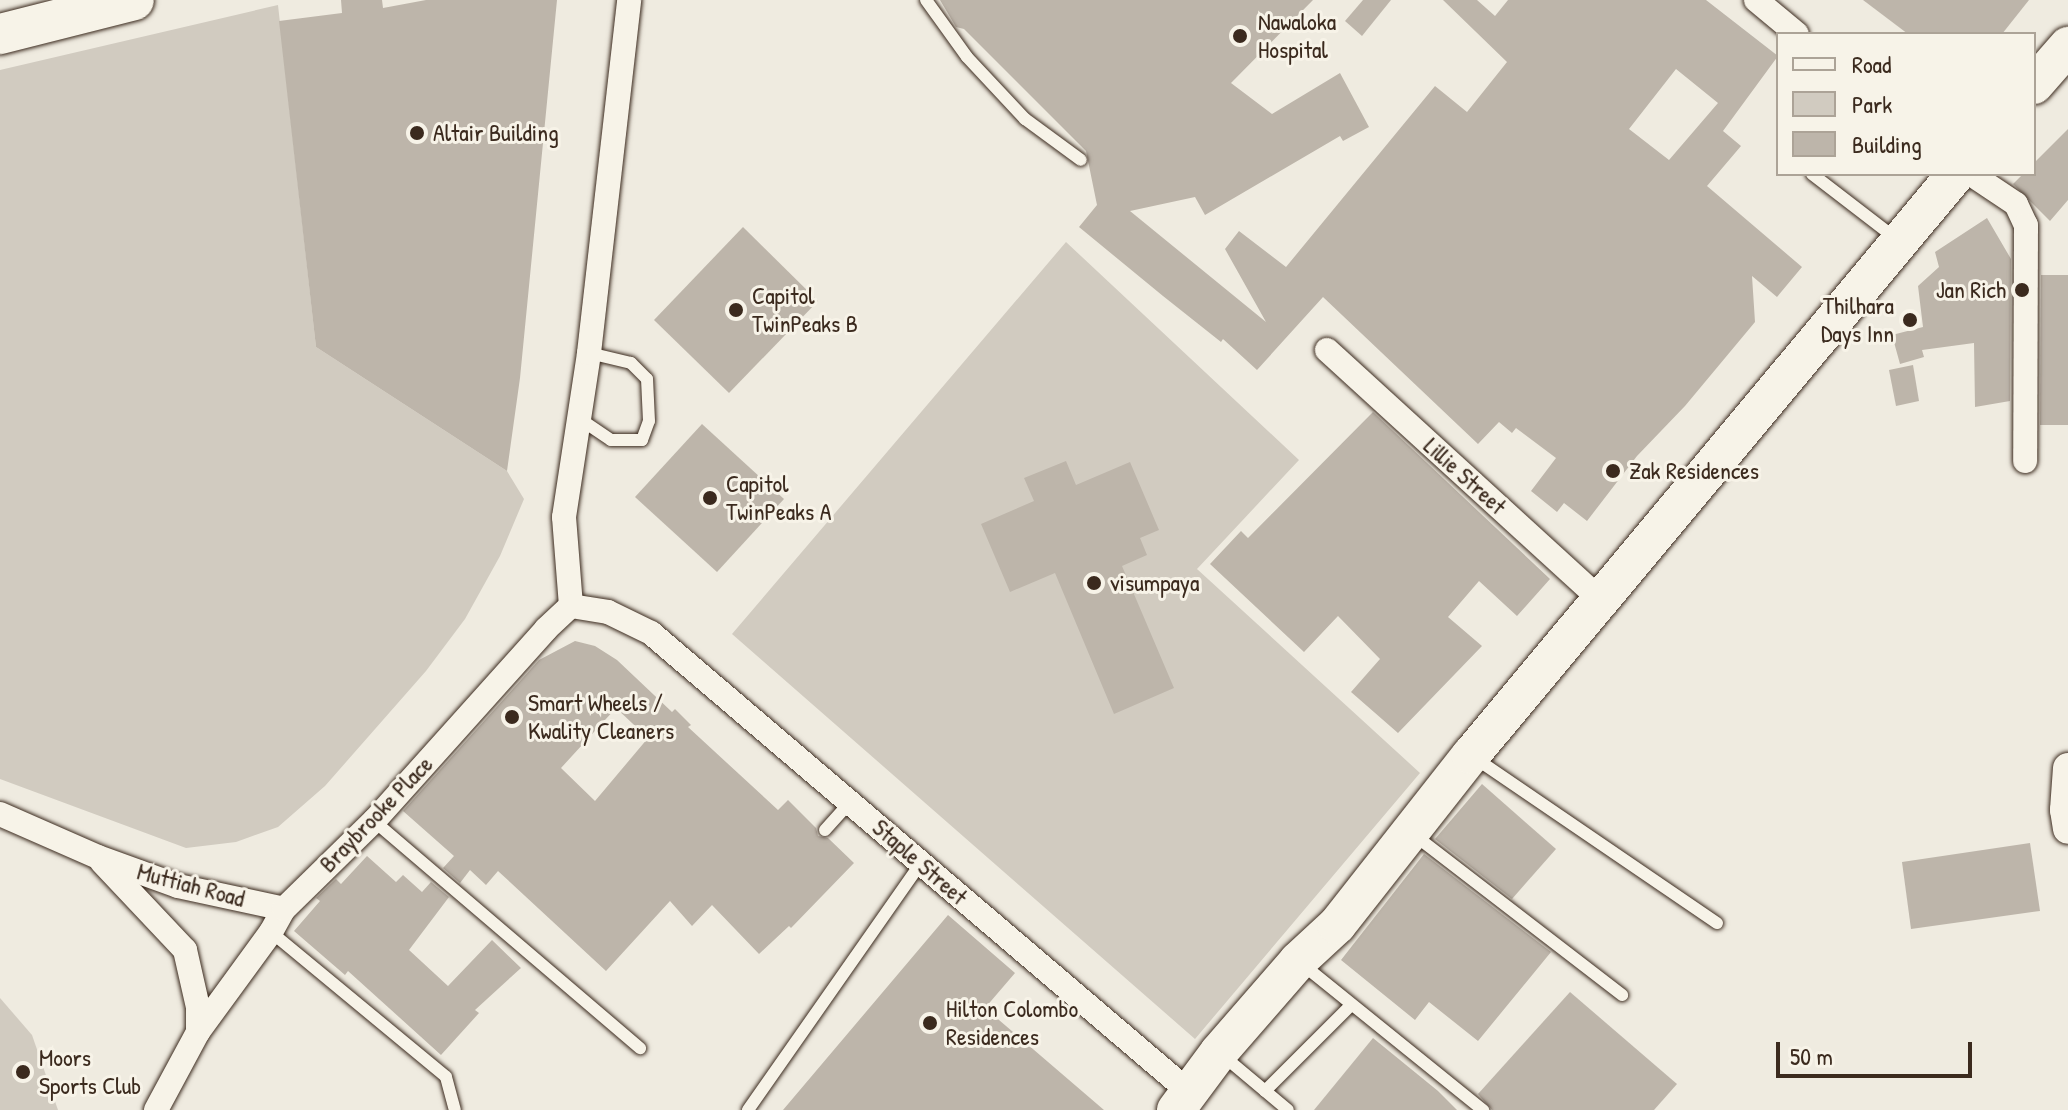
<!DOCTYPE html>
<html>
<head>
<meta charset="utf-8">
<style>
  body { margin:0 }
  #map { position:relative; width:2068px; height:1110px; overflow:hidden; background:#efebe0; font-family:"Patrick Hand",sans-serif }
  div>[style] { position:absolute }
  .green>* { inset:0; background:#d1cbc0 }
  .building>* { inset:0; background:#bdb5aa }
  .roads { filter:drop-shadow(0 0 2px #3b2a1e) drop-shadow(0 0 2px #3b2a1e) }
  .service>* { height:12px; margin:-6px; padding:0 6px; transform-origin:6px; border-radius:6px; background:#f7f3e8 }
  .minor>* { height:24px; margin:-12px; padding:0 12px; transform-origin:12px; border-radius:12px; background:#f7f3e8 }
  .tertiary>* { height:30px; margin:-15px; padding:0 15px; transform-origin:15px; border-radius:15px; background:#f7f3e8 }
  .primary>* { height:38px; margin:-19px; padding:0 19px; transform-origin:19px; border-radius:19px; background:#f7f3e8 }
  .trunk>* { height:40px; margin:-20px; padding:0 20px; transform-origin:20px; border-radius:20px; background:#f7f3e8 }
  .dots>* { width:22px; height:22px; translate:-50% -50%; box-sizing:border-box; border:4px solid #f7f3e8; border-radius:50% }
  span { translate:-50% -50%; white-space:nowrap; text-align:center; line-height:1.15; -webkit-text-stroke:6px #f7f3e8; paint-order:stroke }
  .poi-label { font-size:24px; color:#3b2a1e }
  .left { translate:0 -50%; text-align:left }
  .right { translate:-100% -50%; text-align:right }
  .street-label { font-size:24px; color:#3b2a1e }
  .legend { position:absolute; left:1776px; top:32px; width:260px; height:144px; box-sizing:border-box; background:#f7f3e8; border:2px solid #aca397; margin:0; padding:10px 14px; list-style:none; font-size:24px; color:#3b2a1e }
  .legend li { display:flex; align-items:center; gap:16px; height:40px }
  .legend b { width:40px; border:2px solid #aca397 }
  .scale { position:absolute; left:1776px; top:1042px; width:196px; height:36px; box-sizing:border-box; border:4px solid #3b2a1e; border-top:0; padding-left:10px; font-size:24px; line-height:28px; white-space:nowrap; color:#3b2a1e; -webkit-text-stroke:6px #f7f3e8; paint-order:stroke }
</style>
</head>
<body>
<div id="map">
  <div class="green">
    <div style="clip-path:polygon(278px 5px,316px 347px,507px 471px,524px 499px,500px 556px,465px 619px,426px 671px,325px 786px,278px 827px,236px 842px,186px 848px,0 779px,0 70px)"></div>
    <div style="clip-path:polygon(1066px 242px,1299px 460px,1197px 569px,1420px 773px,1195px 1039px,732px 634px)"></div>
    <div style="clip-path:polygon(0 998px,32px 1035px,58px 1110px,0 1110px)"></div>
  </div>
  <div class="building">
    <div style="clip-path:polygon(341px 0,382px 0,383px 8px,426px 0,557px 0,520px 378px,507px 471px,316px 347px,279px 21px,342px 13px)"></div>
    <div style="clip-path:polygon(evenodd,940px 0,1313px 0,1231px 83px,1272px 114px,1340px 73px,1369px 127px,1343px 141px,1340px 136px,1205px 215px,1195px 197px,1130px 211px,1266px 322px,1225px 249px,1239px 231px,1286px 267px,1435px 86px,1467px 112px,1507px 62px,1443px 0,1477px 0,1495px 16px,1508px 0,1706px 0,1778px 56px,1723px 131px,1741px 146px,1707px 186px,1802px 267px,1777px 297px,1752px 276px,1755px 322px,1685px 406px,1637px 456px,1587px 521px,1564px 503px,1557px 512px,1531px 491px,1556px 458px,1516px 428px,1512px 433px,1499px 422px,1478px 444px,1323px 297px,1257px 370px,1223px 339px,1221px 342px,1163px 296px,1079px 227px,1097px 205px,1086px 151px,964px 29px,956px 27px,940px 0,1676px 69px,1718px 103px,1669px 160px,1629px 129px,1676px 69px)"></div>
    <div style="clip-path:polygon(1363px 0,1391px 0,1362px 36px,1345px 21px)"></div>
    <div style="clip-path:polygon(1863px 0,2029px 0,2002px 34px,1908px 34px)"></div>
    <div style="clip-path:polygon(2068px 129px,2068px 200px,2050px 221px,2013px 184px,2023px 174px,2034px 174px,2034px 163px)"></div>
    <div style="clip-path:polygon(1987px 218px,2011px 259px,2010px 401px,1975px 407px,1974px 343px,1922px 350px,1924px 357px,1900px 364px,1892px 335px,1923px 327px,1918px 286px,1939px 267px,1935px 252px)"></div>
    <div style="clip-path:polygon(743px 227px,818px 301px,729px 393px,654px 320px)"></div>
    <div style="clip-path:polygon(2041px 275px,2068px 275px,2068px 425px,2040px 425px)"></div>
    <div style="clip-path:polygon(1913px 365px,1919px 401px,1896px 406px,1889px 370px)"></div>
    <div style="clip-path:polygon(1373px 412px,1550px 579px,1517px 616px,1479px 581px,1448px 617px,1482px 646px,1398px 733px,1351px 692px,1380px 659px,1338px 616px,1304px 652px,1210px 564px,1241px 531px,1248px 538px)"></div>
    <div style="clip-path:polygon(702px 424px,784px 499px,717px 572px,635px 497px)"></div>
    <div style="clip-path:polygon(1066px 461px,1076px 485px,1130px 462px,1159px 530px,1140px 538px,1147px 555px,1122px 566px,1174px 688px,1114px 714px,1055px 573px,1010px 592px,981px 524px,1034px 501px,1024px 478px)"></div>
    <div style="clip-path:polygon(evenodd,575px 641px,595px 646px,617px 660px,672px 712px,675px 709px,691px 725px,688px 727px,778px 810px,788px 800px,816px 828px,818px 836px,828px 838px,854px 863px,791px 928px,789px 926px,759px 954px,712px 905px,692px 926px,670px 901px,606px 971px,498px 871px,486px 885px,470px 870px,460px 883px,443px 868px,454px 856px,403px 811px,539px 660px,575px 641px,616px 708px,648px 738px,595px 801px,561px 768px,616px 708px)"></div>
    <div style="clip-path:polygon(1482px 784px,1556px 849px,1512px 899px,1435px 839px)"></div>
    <div style="clip-path:polygon(2030px 843px,2040px 911px,1911px 929px,1902px 862px)"></div>
    <div style="clip-path:polygon(1424px 854px,1551px 952px,1478px 1041px,1429px 1002px,1415px 1020px,1341px 960px)"></div>
    <div style="clip-path:polygon(367px 856px,396px 882px,403px 875px,422px 892px,431px 882px,449px 897px,409px 950px,448px 986px,492px 940px,521px 968px,475px 1010px,479px 1013px,441px 1055px,348px 971px,345px 975px,294px 931px,320px 901px,316px 898px,336px 879px,341px 884px)"></div>
    <div style="clip-path:polygon(948px 915px,1015px 973px,985px 1008px,1104px 1110px,783px 1110px)"></div>
    <div style="clip-path:polygon(1570px 992px,1677px 1084px,1654px 1110px,1492px 1110px,1478px 1094px)"></div>
    <div style="clip-path:polygon(1373px 1038px,1438px 1091px,1457px 1110px,1314px 1110px)"></div>
  </div>
  <div class="roads">
    <div class="service">
      <div style="left:926px;top:0;width:70px;rotate:54.3deg"></div>
      <div style="left:967px;top:57px;width:85px;rotate:46.9deg"></div>
      <div style="left:1025px;top:119px;width:69px;rotate:36.2deg"></div>
      <div style="left:1812px;top:174px;width:105px;rotate:37.6deg"></div>
      <div style="left:577px;top:417px;width:41px;rotate:34.1deg"></div>
      <div style="left:611px;top:440px;width:31px"></div>
      <div style="left:642px;top:440px;width:20px;rotate:-70deg"></div>
      <div style="left:649px;top:421px;width:42px;rotate:-92.7deg"></div>
      <div style="left:647px;top:379px;width:23px;rotate:-135deg"></div>
      <div style="left:631px;top:363px;width:43px;rotate:-166.6deg"></div>
      <div style="left:1475px;top:758px;width:293px;rotate:34.3deg"></div>
      <div style="left:374px;top:821px;width:350px;rotate:40.5deg"></div>
      <div style="left:825px;top:830px;width:38px;rotate:-48deg"></div>
      <div style="left:1413px;top:834px;width:264px;rotate:37.6deg"></div>
      <div style="left:271px;top:932px;width:227px;rotate:39.6deg"></div>
      <div style="left:446px;top:1077px;width:34px;rotate:75deg"></div>
      <div style="left:1302px;top:964px;width:233px;rotate:38.9deg"></div>
      <div style="left:1221px;top:1054px;width:87px;rotate:39.9deg"></div>
      <div style="left:1265px;top:1091px;width:120px;rotate:-45deg"></div>
      <div style="left:748px;top:1110px;width:302px;rotate:-55deg"></div>
    </div>
    <div class="minor">
      <div style="left:1756px;top:0;width:53px;rotate:39.7deg"></div>
      <div style="left:1971px;top:174px;width:54px;rotate:33.7deg"></div>
      <div style="left:2016px;top:204px;width:23px;rotate:65deg"></div>
      <div style="left:2026px;top:225px;width:236px;rotate:90.2deg"></div>
      <div style="left:1327px;top:350px;width:372px;rotate:42.4deg"></div>
      <div style="left:571px;top:606px;width:89px;rotate:-94.5deg"></div>
      <div style="left:564px;top:517px;width:166px;rotate:-81.3deg"></div>
      <div style="left:589px;top:353px;width:355px;rotate:-83.5deg"></div>
      <div style="left:0;top:814px;width:107px;rotate:23.7deg"></div>
      <div style="left:98px;top:857px;width:85px;rotate:19.9deg"></div>
      <div style="left:178px;top:886px;width:108px;rotate:12.2deg"></div>
      <div style="left:102px;top:862px;width:121px;rotate:46.7deg"></div>
      <div style="left:185px;top:950px;width:58px;rotate:77.2deg"></div>
      <div style="left:198px;top:1007px;width:25px;rotate:90deg"></div>
      <div style="left:156px;top:1110px;width:89px;rotate:-61.7deg"></div>
      <div style="left:198px;top:1032px;width:124px;rotate:-53.9deg"></div>
      <div style="left:271px;top:932px;width:26px;rotate:-61deg"></div>
      <div style="left:284px;top:909px;width:126px;rotate:-44.4deg"></div>
      <div style="left:374px;top:821px;width:258px;rotate:-48.1deg"></div>
      <div style="left:546px;top:629px;width:34px;rotate:-43deg"></div>
      <div style="left:571px;top:606px;width:37px;rotate:9deg"></div>
      <div style="left:608px;top:612px;width:48px;rotate:26deg"></div>
      <div style="left:651px;top:633px;width:706px;rotate:40.46deg"></div>
    </div>
    <div class="tertiary">
      <div style="left:2068px;top:768px;width:42px;rotate:94.1deg"></div>
      <div style="left:2065px;top:810px;width:19px;rotate:81deg"></div>
    </div>
    <div class="primary">
      <div style="left:2034px;top:85px;width:52px;rotate:-48.9deg"></div>
      <div style="left:1176px;top:1110px;width:72px;rotate:-53.4deg"></div>
      <div style="left:1219px;top:1052px;width:121px;rotate:-49deg"></div>
      <div style="left:1298px;top:961px;width:53px;rotate:-42.7deg"></div>
      <div style="left:1337px;top:925px;width:216px;rotate:-51.8deg"></div>
      <div style="left:1471px;top:755px;width:757px;rotate:-50.15deg"></div>
    </div>
    <div class="trunk">
      <div style="left:0;top:34px;width:138px;rotate:-14.2deg"></div>
    </div>
  </div>
  <div class="dots">
    <div style="left:1240px;top:36px;background:#3b2a1e"></div>
    <div style="left:417px;top:133px;background:#3b2a1e"></div>
    <div style="left:2022px;top:290px;background:#3b2a1e"></div>
    <div style="left:736px;top:310px;background:#3b2a1e"></div>
    <div style="left:1910px;top:320px;background:#3b2a1e"></div>
    <div style="left:1613px;top:471px;background:#3b2a1e"></div>
    <div style="left:710px;top:498px;background:#3b2a1e"></div>
    <div style="left:1094px;top:583px;background:#3b2a1e"></div>
    <div style="left:512px;top:717px;background:#3b2a1e"></div>
    <div style="left:930px;top:1023px;background:#3b2a1e"></div>
    <div style="left:23px;top:1072px;background:#3b2a1e"></div>
  </div>
  <div class="poi-label">
    <span class="left" style="left:1258px;top:36px">Nawaloka<br>Hospital</span>
    <span class="left" style="left:433px;top:133px">Altair Building</span>
    <span class="right" style="left:2006px;top:290px">Jan Rich</span>
    <span class="left" style="left:752px;top:310px">Capitol<br>TwinPeaks B</span>
    <span class="right" style="left:1894px;top:320px">Thilhara<br>Days Inn</span>
    <span class="left" style="left:1629px;top:471px">Zak Residences</span>
    <span class="left" style="left:726px;top:498px">Capitol<br>TwinPeaks A</span>
    <span class="left" style="left:1110px;top:583px">visumpaya</span>
    <span class="left" style="left:528px;top:717px">Smart Wheels /<br>Kwality Cleaners</span>
    <span class="left" style="left:946px;top:1023px">Hilton Colombo<br>Residences</span>
    <span class="left" style="left:39px;top:1072px">Moors<br>Sports Club</span>
  </div>
  <div class="street-label">
    <span style="left:1465px;top:476px;rotate:42deg">Lillie Street</span>
    <span style="left:376px;top:814px;rotate:-46deg">Braybrooke Place</span>
    <span style="left:920px;top:862px;rotate:41deg">Staple Street</span>
    <span style="left:191px;top:885px;rotate:15deg">Muttiah Road</span>
  </div>
  <ul class="legend">
  <li><b style="height:10px;background:#f7f3e8"></b>Road</li>
  <li><b style="height:22px;background:#d1cbc0"></b>Park</li>
  <li><b style="height:22px;background:#bdb5aa"></b>Building</li>
  </ul>
  <div class="scale">50 m</div>
</div>
</body>
</html>
